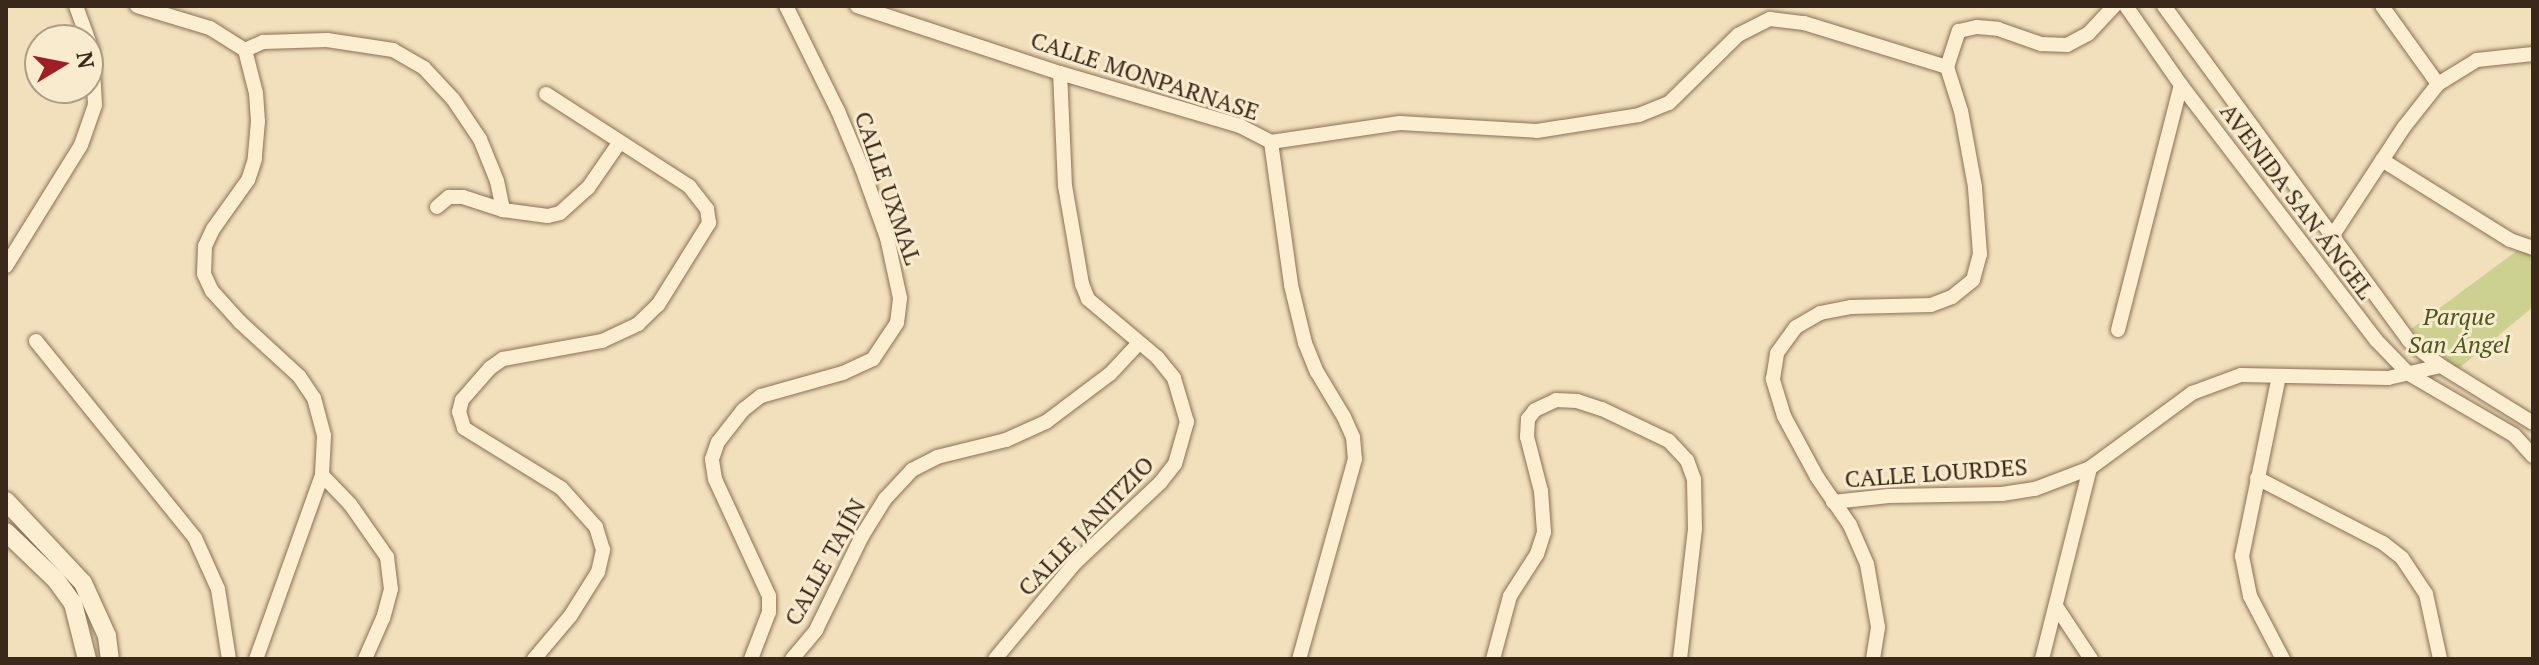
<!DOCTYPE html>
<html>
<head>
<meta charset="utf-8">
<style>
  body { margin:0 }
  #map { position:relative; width:2539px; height:665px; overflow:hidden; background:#f2e0bd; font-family:"PT Serif",serif }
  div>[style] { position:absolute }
  .green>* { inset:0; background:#ccd190 }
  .roads { filter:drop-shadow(0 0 2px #8c7054) drop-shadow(0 0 2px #8c7054) }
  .minor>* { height:14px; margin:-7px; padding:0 7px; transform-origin:7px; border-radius:7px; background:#fceed1 }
  .tertiary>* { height:18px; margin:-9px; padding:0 9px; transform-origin:9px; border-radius:9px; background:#fceed1 }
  span { translate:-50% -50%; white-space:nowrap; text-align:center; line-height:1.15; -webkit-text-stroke:6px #f9ebcd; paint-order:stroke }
  .street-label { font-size:24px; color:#3a291b }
  .park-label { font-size:24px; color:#4c581f; font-style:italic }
  .frame { position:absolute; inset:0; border:8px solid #3a291b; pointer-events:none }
  .north { position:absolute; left:24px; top:24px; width:80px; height:80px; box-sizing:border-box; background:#f9ebcd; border:2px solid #ad9d86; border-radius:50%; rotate:80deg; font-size:22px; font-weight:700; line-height:32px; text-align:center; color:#3a291b }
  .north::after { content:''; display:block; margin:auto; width:28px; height:36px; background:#a11e24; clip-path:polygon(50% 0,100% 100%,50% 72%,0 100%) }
</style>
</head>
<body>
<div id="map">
  <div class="green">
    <div style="clip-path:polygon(2518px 250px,2533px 252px,2533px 307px,2458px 369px,2411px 329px)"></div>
  </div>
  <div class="roads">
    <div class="minor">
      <div style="left:137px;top:6px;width:76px;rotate:16.8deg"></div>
      <div style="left:210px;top:28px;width:41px;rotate:32.2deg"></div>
      <div style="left:245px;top:50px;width:20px;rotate:-24deg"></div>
      <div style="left:263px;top:42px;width:64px;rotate:-1.8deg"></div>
      <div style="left:327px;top:40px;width:67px;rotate:8.6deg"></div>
      <div style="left:393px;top:50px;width:36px;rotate:30deg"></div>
      <div style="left:424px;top:68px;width:42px;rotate:46.9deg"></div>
      <div style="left:453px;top:99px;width:48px;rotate:56deg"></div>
      <div style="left:480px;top:139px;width:45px;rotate:68deg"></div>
      <div style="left:497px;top:181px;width:30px;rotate:78deg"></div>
      <div style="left:503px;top:210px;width:45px;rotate:7.6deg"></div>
      <div style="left:548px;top:216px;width:12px;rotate:-14deg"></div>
      <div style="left:560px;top:213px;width:38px;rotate:-42deg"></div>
      <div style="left:588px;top:188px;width:55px;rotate:-55.4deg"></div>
      <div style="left:857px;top:6px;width:214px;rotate:18.3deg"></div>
      <div style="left:1060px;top:73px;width:188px;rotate:16.4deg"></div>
      <div style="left:1240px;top:126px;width:35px;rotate:27deg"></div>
      <div style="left:1271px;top:142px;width:130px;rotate:-8.4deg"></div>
      <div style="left:1400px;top:123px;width:137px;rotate:3.3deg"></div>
      <div style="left:1537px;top:131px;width:103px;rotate:-8.9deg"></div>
      <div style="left:1639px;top:115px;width:32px;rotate:-22deg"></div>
      <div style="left:1669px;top:103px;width:97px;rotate:-44.6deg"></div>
      <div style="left:1738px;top:35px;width:36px;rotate:-27deg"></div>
      <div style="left:1770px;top:19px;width:34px;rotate:7deg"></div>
      <div style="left:1804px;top:23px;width:150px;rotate:17.1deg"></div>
      <div style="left:2126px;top:6px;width:96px;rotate:55.2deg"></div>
      <div style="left:2181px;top:85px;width:321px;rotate:52.6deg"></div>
      <div style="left:2376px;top:340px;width:47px;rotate:45.9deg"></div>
      <div style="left:2409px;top:374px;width:121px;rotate:30.2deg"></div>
      <div style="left:2514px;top:435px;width:28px;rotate:48deg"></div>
      <div style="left:2164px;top:6px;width:415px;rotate:53.8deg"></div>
      <div style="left:2409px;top:341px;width:41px;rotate:38deg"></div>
      <div style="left:2441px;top:366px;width:108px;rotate:31.8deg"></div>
      <div style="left:2382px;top:6px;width:96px;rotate:54.3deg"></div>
      <div style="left:245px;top:50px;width:44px;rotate:75.7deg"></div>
      <div style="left:256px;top:93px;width:28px;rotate:86deg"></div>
      <div style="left:258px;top:121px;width:38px;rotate:95deg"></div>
      <div style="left:255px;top:159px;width:22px;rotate:108deg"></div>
      <div style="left:248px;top:180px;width:60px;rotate:125.5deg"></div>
      <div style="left:213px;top:229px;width:19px;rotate:115deg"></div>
      <div style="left:205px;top:246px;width:28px;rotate:92deg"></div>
      <div style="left:204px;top:274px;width:19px;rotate:65deg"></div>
      <div style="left:212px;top:291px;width:42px;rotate:47.9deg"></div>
      <div style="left:240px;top:322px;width:80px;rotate:42.5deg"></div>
      <div style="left:299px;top:376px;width:27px;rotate:56deg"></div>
      <div style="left:314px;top:398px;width:39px;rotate:75deg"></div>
      <div style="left:324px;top:436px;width:39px;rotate:93deg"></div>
      <div style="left:322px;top:475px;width:195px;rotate:109.7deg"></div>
      <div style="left:1271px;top:142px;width:144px;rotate:82deg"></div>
      <div style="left:1291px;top:285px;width:60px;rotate:76.4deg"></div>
      <div style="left:1305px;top:343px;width:31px;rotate:68deg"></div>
      <div style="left:1317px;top:372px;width:52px;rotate:59deg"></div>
      <div style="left:1344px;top:417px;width:22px;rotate:66deg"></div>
      <div style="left:1353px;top:437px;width:22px;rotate:85deg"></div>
      <div style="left:1355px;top:459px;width:208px;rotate:105.6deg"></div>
      <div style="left:2382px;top:160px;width:151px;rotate:32deg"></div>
      <div style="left:2510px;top:240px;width:24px;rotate:19deg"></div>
      <div style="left:437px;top:207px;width:16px;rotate:-40deg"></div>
      <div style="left:449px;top:197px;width:14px"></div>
      <div style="left:463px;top:197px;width:42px;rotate:18deg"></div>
      <div style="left:2331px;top:238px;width:133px;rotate:-56.7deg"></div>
      <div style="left:2404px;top:127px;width:55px;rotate:-51.7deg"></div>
      <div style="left:2438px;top:84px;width:46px;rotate:-31.6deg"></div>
      <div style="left:2477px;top:60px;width:56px;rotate:-6.1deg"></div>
      <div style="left:6px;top:266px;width:142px;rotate:-58.2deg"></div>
      <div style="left:81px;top:145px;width:42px;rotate:-70.7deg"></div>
      <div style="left:95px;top:105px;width:55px;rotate:-93.1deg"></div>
      <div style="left:92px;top:50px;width:47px;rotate:-110deg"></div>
      <div style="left:2118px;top:330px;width:253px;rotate:-75.6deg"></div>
      <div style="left:36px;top:341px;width:253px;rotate:51.1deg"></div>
      <div style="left:195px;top:538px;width:56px;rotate:65.7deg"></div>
      <div style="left:218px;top:589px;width:71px;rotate:81.1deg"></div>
      <div style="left:2279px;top:376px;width:184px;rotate:101.6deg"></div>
      <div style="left:2242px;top:556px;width:41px;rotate:78.7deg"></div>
      <div style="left:2250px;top:596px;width:71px;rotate:62.4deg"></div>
      <div style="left:322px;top:475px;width:40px;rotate:46deg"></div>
      <div style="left:350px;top:504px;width:65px;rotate:55.1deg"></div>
      <div style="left:387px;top:557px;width:32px;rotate:83deg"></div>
      <div style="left:391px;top:589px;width:30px;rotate:105deg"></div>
      <div style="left:383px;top:618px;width:45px;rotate:113.7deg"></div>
      <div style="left:2257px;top:478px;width:142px;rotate:27.3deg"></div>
      <div style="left:2383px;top:543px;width:24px;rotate:38deg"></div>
      <div style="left:2402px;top:558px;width:43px;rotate:56.3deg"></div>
      <div style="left:2426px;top:594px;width:66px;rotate:77.8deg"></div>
      <div style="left:1833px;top:502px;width:56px;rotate:-6.1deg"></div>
      <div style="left:1889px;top:496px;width:113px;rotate:-1deg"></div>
      <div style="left:2002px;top:494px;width:33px;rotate:-9deg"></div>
      <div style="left:2035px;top:489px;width:59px;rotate:-20.9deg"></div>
      <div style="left:2090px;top:468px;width:127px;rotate:-36.3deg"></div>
      <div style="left:2192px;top:393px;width:52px;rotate:-20.2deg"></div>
      <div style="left:2241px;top:375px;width:147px;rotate:1.2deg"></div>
      <div style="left:2388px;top:378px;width:54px;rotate:-12.8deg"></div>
      <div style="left:2056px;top:606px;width:64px;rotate:56.6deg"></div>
      <div style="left:534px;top:659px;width:57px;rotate:-49.9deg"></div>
      <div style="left:571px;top:615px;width:51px;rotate:-57.9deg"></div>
      <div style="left:598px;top:572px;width:23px;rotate:-77deg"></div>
      <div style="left:603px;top:550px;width:24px;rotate:-107deg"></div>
      <div style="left:596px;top:527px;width:52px;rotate:-131.9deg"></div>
      <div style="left:561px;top:488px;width:114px;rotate:-148.3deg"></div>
      <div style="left:464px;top:428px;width:17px;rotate:-107deg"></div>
      <div style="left:459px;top:412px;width:12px;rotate:-76deg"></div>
      <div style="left:462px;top:400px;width:43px;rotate:-48.8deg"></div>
      <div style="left:490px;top:368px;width:16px;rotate:-35deg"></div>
      <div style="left:503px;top:359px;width:101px;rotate:-10.3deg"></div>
      <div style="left:602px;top:341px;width:40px;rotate:-25deg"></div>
      <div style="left:638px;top:324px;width:28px;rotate:-44deg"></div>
      <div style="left:658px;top:305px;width:97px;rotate:-58.1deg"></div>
      <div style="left:709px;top:223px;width:14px;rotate:-98deg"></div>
      <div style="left:707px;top:209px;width:29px;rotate:-128deg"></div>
      <div style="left:689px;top:186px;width:170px;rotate:-147.2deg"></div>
      <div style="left:751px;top:659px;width:50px;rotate:-69deg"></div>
      <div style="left:769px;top:612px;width:16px;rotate:-90deg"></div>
      <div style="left:769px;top:596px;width:129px;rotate:-114.8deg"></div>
      <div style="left:715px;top:479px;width:20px;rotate:-99deg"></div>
      <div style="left:712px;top:459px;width:18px;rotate:-71deg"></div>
      <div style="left:718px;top:442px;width:41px;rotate:-52deg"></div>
      <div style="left:743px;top:410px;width:23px;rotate:-38deg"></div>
      <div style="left:761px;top:396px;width:85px;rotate:-15.7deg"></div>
      <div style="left:843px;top:373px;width:33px;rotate:-25deg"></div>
      <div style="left:873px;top:359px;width:43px;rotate:-56.3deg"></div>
      <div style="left:897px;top:323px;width:25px;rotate:-83deg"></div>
      <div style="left:900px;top:298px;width:61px;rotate:-102.2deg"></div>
      <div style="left:887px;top:238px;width:74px;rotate:-109.7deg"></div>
      <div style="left:862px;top:168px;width:62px;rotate:-112.8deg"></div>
      <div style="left:838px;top:111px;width:117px;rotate:-116.3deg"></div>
      <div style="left:792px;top:659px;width:38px;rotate:-50deg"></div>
      <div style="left:816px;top:630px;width:105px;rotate:-63.9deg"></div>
      <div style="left:862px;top:536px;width:44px;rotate:-58.1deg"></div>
      <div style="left:885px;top:499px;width:40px;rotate:-47deg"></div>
      <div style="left:912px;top:470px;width:28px;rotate:-27deg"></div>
      <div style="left:937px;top:457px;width:71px;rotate:-13.8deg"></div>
      <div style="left:1006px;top:440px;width:44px;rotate:-24.2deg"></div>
      <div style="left:1046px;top:422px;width:80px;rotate:-36.9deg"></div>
      <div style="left:1110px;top:374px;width:42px;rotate:-46.9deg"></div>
      <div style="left:995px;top:659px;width:125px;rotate:-50.2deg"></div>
      <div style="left:1075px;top:563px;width:117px;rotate:-43.3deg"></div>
      <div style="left:1160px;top:483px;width:24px;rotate:-52deg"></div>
      <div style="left:1175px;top:464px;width:44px;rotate:-74.1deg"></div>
      <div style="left:1187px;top:422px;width:46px;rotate:-106.5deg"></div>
      <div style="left:1174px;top:378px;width:26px;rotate:-129deg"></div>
      <div style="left:1158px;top:358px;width:92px;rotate:-139.9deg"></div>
      <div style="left:1088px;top:299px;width:16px;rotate:-112deg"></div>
      <div style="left:1082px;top:284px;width:99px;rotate:-99.8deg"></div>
      <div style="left:1065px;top:186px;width:113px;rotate:-92.5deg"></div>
      <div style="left:1493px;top:659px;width:65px;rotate:-74.9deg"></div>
      <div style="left:1510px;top:596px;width:50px;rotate:-57.3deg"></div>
      <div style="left:1537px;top:554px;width:23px;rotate:-72deg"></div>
      <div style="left:1544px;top:532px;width:41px;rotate:-94.2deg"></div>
      <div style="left:1541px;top:491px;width:56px;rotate:-104.5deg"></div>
      <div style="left:1527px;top:437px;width:18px;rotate:-87deg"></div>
      <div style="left:1528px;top:419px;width:11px;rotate:-52deg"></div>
      <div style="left:1535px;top:410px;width:23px;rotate:-25deg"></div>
      <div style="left:1556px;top:400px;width:21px;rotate:3deg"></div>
      <div style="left:1577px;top:401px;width:26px;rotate:18deg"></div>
      <div style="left:1602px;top:409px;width:74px;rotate:25.5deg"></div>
      <div style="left:1669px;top:441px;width:26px;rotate:47deg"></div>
      <div style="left:1687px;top:460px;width:20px;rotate:70deg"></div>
      <div style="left:1694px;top:479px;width:50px;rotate:88.9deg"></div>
      <div style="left:1695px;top:529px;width:131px;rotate:96.6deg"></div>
      <div style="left:1873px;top:659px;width:32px;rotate:-81deg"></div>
      <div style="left:1878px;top:627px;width:64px;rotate:-99.9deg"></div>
      <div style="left:1867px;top:564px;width:43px;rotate:-113.6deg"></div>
      <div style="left:1850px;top:525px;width:58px;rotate:-124.5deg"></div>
      <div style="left:1817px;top:477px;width:69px;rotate:-118.4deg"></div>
      <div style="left:1784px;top:416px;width:39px;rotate:-107deg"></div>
      <div style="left:1773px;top:379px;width:26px;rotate:-81deg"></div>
      <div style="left:1777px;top:353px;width:32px;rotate:-54deg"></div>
      <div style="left:1796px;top:327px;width:28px;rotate:-30deg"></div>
      <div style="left:1820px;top:313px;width:32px;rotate:-11deg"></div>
      <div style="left:1851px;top:307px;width:80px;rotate:-1.4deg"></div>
      <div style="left:1931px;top:305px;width:22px;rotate:-21deg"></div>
      <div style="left:1952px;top:297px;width:27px;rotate:-39deg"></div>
      <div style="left:1973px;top:280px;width:27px;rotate:-75deg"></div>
      <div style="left:1980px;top:254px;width:67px;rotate:-94.3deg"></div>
      <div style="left:1975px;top:187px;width:77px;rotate:-100.4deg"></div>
      <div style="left:1961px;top:111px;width:46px;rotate:-107.7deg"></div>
      <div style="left:1947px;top:67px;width:38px;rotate:-72deg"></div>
      <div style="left:1959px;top:31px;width:18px;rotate:-13deg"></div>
      <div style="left:1977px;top:27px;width:21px;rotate:5deg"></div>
      <div style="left:1998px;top:29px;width:46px;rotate:19.2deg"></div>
      <div style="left:2041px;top:44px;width:26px;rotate:2deg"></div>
      <div style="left:2067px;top:45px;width:24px;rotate:-28deg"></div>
      <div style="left:2088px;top:34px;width:38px;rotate:-47deg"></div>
      <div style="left:2042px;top:659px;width:197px;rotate:-75.9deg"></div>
    </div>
    <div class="tertiary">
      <div style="left:6px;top:501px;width:112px;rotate:46.8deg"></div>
      <div style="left:83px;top:583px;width:58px;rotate:65.6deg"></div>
      <div style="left:107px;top:636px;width:23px;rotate:83deg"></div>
      <div style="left:6px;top:532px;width:69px;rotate:43.8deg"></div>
      <div style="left:56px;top:580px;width:29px;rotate:54deg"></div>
      <div style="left:73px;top:603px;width:58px;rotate:76deg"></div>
    </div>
  </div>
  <div class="street-label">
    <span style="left:1145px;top:76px;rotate:18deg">CALLE MONPARNASE</span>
    <span style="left:888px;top:188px;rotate:71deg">CALLE UXMAL</span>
    <span style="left:2297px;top:201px;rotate:53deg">AVENIDA SAN ÁNGEL</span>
    <span style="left:1936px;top:473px;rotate:-4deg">CALLE LOURDES</span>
    <span style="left:1086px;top:526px;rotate:-46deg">CALLE JANITZIO</span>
    <span style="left:825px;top:562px;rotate:-61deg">CALLE TAJÍN</span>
  </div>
  <div class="park-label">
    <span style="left:2459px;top:331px">Parque<br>San Ángel</span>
  </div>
  <div class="frame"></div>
  <div class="north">N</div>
</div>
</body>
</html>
